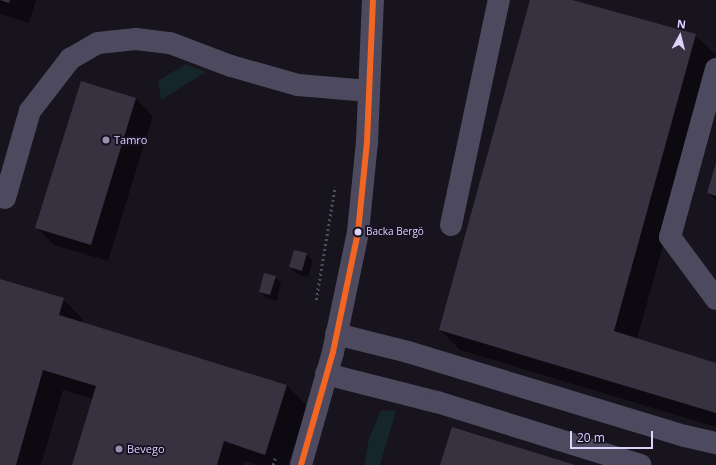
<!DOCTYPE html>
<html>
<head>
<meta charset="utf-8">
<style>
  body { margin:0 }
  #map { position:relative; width:716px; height:465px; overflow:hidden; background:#17141e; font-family:"Open Sans",sans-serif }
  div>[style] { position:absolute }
  .green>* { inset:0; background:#142629 }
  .shadow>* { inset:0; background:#0007 }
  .building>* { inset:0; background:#363240 }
  .path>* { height:2.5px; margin-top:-1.25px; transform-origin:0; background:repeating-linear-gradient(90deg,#48505e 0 2px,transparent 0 5px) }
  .minor>* { height:22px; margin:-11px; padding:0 11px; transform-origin:11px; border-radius:11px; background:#4d495e }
  .bus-1>* { height:6px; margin:-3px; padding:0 3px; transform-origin:3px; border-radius:3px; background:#f26522 }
  .dots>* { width:11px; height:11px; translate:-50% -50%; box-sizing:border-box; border:2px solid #151022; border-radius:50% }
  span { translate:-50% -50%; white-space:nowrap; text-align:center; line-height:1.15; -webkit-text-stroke:3.5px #151022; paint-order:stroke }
  .bus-label { font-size:10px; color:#ddd4fc }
  .left { translate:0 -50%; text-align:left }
  .poi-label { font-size:11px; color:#ddd4fc }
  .north { position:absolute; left:660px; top:16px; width:40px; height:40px; -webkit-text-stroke:3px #151022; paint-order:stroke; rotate:7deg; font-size:11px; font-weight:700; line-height:16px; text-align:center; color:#ddd4fc }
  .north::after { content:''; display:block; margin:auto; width:14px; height:18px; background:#ddd4fc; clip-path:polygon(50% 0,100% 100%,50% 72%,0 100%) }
  .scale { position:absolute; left:570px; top:431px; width:83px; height:18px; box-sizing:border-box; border:2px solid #ddd4fc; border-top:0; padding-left:5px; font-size:12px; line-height:14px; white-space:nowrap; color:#ddd4fc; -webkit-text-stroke:3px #151022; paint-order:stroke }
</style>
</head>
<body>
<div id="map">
  <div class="green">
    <div style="clip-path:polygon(186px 64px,206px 72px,161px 100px,158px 81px)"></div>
    <div style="clip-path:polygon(381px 410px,396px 411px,380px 465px,364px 465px,369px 439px)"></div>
  </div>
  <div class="shadow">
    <div style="clip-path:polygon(0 0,36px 0,29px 23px,0 14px)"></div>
    <div style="clip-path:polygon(531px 0,568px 0,695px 35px,716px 55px,637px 339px,716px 364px,716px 427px,460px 350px,440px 330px)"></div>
    <div style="clip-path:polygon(82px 82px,136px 99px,153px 116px,108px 261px,54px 245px,37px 228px)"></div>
    <div style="clip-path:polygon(716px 165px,716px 201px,708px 193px)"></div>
    <div style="clip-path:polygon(306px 254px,313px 261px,308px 277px,297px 274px,290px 267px)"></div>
    <div style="clip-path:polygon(275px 277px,281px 283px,277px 301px,267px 298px,260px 292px)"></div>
    <div style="clip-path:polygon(0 280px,63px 299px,83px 319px,82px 324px,287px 385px,307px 406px,288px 465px,257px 465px,244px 461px,243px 465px,74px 465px,93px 399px,63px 390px,41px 465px,0 465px)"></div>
  </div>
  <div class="building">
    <div style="clip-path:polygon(0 0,10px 0,9px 3px)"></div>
    <div style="clip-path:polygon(530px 0,572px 0,696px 34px,614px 331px,716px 363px,716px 413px,439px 330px)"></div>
    <div style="clip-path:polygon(81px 81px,136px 98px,91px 245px,35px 228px)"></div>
    <div style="clip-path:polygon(716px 163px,716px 196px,707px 193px)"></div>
    <div style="clip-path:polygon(294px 250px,307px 253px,302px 271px,289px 267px)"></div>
    <div style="clip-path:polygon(264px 273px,276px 276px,270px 295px,259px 292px)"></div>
    <div style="clip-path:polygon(0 279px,64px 298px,59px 315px,287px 385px,265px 455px,224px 441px,217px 465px,72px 465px,96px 386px,43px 370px,16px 465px,0 465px)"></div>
    <div style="clip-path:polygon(452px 427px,575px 465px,440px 465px)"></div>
  </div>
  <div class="path">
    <div style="left:316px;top:300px;width:115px;rotate:-80.5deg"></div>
    <div style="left:273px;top:465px;width:7px;rotate:-74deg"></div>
  </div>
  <div class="minor">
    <div style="left:716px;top:69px;width:174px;rotate:105.3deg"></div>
    <div style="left:670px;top:237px;width:77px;rotate:53.4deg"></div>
    <div style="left:5px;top:198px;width:91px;rotate:-74deg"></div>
    <div style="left:30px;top:111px;width:66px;rotate:-52.4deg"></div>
    <div style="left:70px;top:59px;width:32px;rotate:-30deg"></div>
    <div style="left:98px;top:43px;width:38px;rotate:-6deg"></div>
    <div style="left:136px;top:39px;width:34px;rotate:7deg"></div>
    <div style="left:170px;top:43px;width:65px;rotate:20.7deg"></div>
    <div style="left:231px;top:66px;width:70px;rotate:15.8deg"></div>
    <div style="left:298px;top:85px;width:71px;rotate:4.8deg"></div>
    <div style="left:451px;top:225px;width:230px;rotate:-78deg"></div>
    <div style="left:336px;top:334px;width:74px;rotate:14deg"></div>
    <div style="left:408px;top:352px;width:289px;rotate:16.9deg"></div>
    <div style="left:685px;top:436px;width:32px;rotate:13deg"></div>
    <div style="left:326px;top:374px;width:114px;rotate:14.2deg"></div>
    <div style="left:437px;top:402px;width:213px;rotate:17.2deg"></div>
    <div style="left:301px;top:465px;width:117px;rotate:-74.2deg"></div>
    <div style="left:333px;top:352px;width:123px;rotate:-78.2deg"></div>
    <div style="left:358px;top:232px;width:90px;rotate:-84.3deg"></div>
    <div style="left:367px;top:142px;width:142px;rotate:-87.6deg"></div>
  </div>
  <div class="bus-1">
    <div style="left:301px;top:465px;width:117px;rotate:-74.2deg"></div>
    <div style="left:333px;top:352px;width:123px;rotate:-78.2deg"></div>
    <div style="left:358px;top:232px;width:90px;rotate:-84.3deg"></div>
    <div style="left:367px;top:142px;width:142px;rotate:-87.6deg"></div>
  </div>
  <div class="dots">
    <div style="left:106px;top:140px;background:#9891ae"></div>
    <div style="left:358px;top:232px;background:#ddd4fc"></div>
    <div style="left:119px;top:449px;background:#9891ae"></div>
  </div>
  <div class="bus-label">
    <span class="left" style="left:366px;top:232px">Backa Bergö</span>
  </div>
  <div class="poi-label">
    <span class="left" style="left:114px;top:140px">Tamro</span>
    <span class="left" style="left:127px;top:449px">Bevego</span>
  </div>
  <div class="north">N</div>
  <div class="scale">20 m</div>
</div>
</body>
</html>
